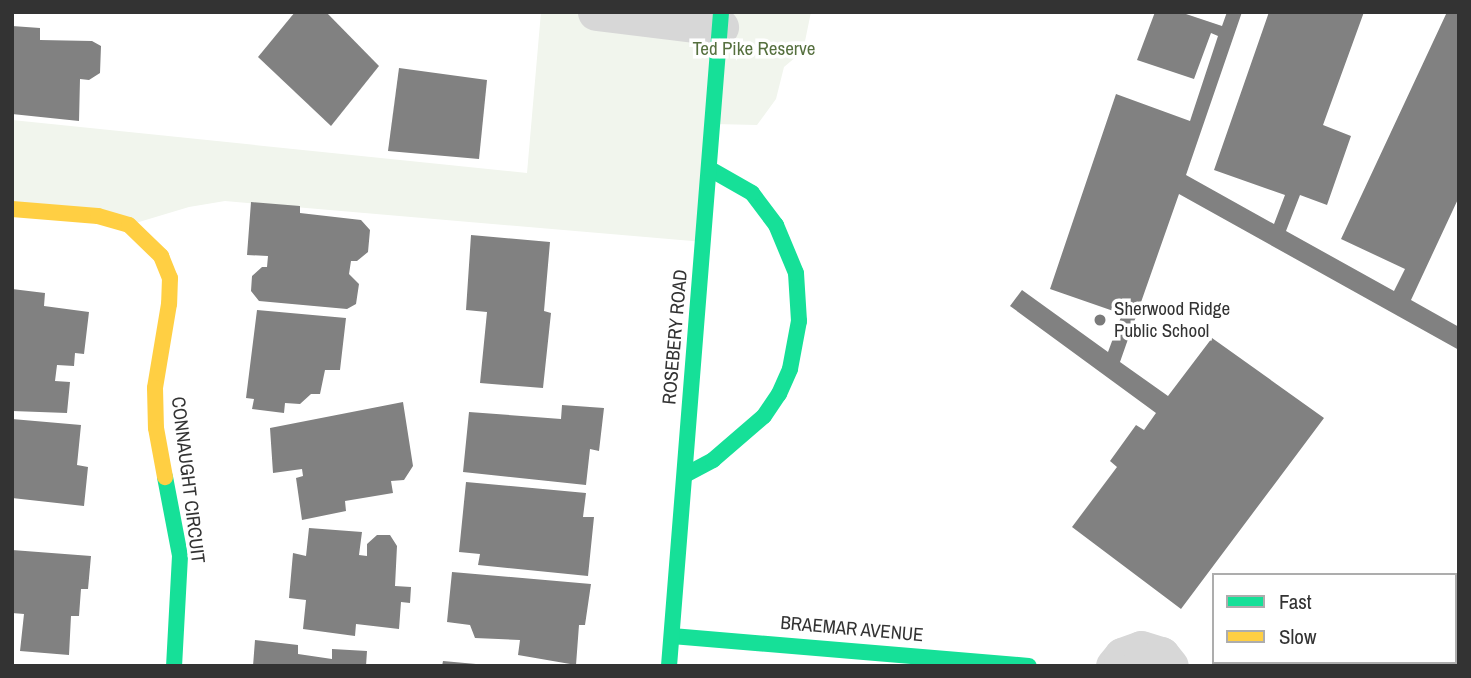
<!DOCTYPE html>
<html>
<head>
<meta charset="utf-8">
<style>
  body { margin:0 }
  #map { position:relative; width:1471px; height:678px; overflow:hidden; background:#fff; font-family:"Archivo Narrow",sans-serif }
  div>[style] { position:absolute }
  .green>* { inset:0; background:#f1f5ed }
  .building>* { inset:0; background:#818181 }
  .street>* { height:37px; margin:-18.5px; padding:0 18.5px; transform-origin:18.5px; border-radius:18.5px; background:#d7d7d7 }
  .fast>* { height:16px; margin:-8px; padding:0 8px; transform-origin:8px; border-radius:8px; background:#16e098 }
  .slow>* { height:16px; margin:-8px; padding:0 8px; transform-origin:8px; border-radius:8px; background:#ffcf43 }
  .dots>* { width:19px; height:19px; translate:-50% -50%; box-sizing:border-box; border:4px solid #fff; border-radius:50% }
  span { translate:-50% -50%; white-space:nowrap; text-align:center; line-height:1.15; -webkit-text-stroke:7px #fff; paint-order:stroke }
  .park-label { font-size:19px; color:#56703f }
  .poi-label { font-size:19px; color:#333 }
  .left { translate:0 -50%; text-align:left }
  .street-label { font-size:19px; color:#333 }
  .frame { position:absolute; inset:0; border:14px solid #333; pointer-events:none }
  .legend { position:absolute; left:1212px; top:573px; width:245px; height:91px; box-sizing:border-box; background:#fff; border:2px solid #adadad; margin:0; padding:9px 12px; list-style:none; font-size:21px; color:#333 }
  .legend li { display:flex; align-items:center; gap:14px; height:35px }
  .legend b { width:35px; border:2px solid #adadad }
</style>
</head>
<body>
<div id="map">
  <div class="green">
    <div style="clip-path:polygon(541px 12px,811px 12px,803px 51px,784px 67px,776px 99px,757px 125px,714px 124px,704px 242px,225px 201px,189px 207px,129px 225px,12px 209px,12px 120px,527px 173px)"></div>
  </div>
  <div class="building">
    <div style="clip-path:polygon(295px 12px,326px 12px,379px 66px,331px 126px,258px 57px)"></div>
    <div style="clip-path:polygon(1155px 12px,1180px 12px,1222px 26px,1227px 12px,1242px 12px,1186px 175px,1274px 224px,1285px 195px,1214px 170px,1269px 12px,1364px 12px,1323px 125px,1351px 136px,1327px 205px,1300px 195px,1286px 231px,1394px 291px,1405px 269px,1341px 239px,1447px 12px,1459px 12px,1459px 197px,1411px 300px,1459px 327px,1459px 350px,1179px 194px,1120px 362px,1168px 396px,1212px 338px,1324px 418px,1181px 609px,1072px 527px,1117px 467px,1110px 461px,1136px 425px,1144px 430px,1156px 413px,1010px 306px,1022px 290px,1108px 352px,1122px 314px,1050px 289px,1116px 94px,1190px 121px,1218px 36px,1211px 33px,1194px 79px,1137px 60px)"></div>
    <div style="clip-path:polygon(12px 26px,40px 28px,40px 40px,92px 41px,101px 46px,100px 73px,89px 80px,80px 79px,79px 121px,12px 114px)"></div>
    <div style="clip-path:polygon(399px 68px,487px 80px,479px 159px,388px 151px)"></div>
    <div style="clip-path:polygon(251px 202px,300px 206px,300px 213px,361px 220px,370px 230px,368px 252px,357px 261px,351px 261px,349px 274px,359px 284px,356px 304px,347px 309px,259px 301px,251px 291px,252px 276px,262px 267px,267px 267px,268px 256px,247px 255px)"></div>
    <div style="clip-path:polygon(471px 235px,550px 242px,544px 311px,551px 313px,543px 388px,480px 383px,487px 312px,466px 310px)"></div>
    <div style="clip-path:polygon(12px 289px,45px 293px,44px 306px,89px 312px,84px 354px,75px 353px,74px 366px,57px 365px,55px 381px,70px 382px,67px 413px,12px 411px)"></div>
    <div style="clip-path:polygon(257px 310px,346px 318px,340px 370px,325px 370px,320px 394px,311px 394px,300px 404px,285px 403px,284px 413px,252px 409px,254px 399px,246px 398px)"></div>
    <div style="clip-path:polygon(403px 402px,413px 466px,404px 480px,391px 481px,393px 493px,345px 501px,346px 511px,302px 520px,296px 478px,303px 476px,302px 469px,273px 473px,270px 428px)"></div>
    <div style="clip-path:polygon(562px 405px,604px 408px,599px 451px,590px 449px,586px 485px,463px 472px,469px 412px,561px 419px)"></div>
    <div style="clip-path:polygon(12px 419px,81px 425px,77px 465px,88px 467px,84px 506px,12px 498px)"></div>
    <div style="clip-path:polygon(466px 482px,586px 493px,583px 517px,594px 517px,588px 576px,478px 565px,480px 554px,459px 552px)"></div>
    <div style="clip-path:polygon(309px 528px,362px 532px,359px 555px,367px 556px,367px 544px,377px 535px,390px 535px,397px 546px,395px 586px,411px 587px,410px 603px,401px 602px,399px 629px,356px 624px,355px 636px,303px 629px,306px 600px,289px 598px,293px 553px,306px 556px)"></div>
    <div style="clip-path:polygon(12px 550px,91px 556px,88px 589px,81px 589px,79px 616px,71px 616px,69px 655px,20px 651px,24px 614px,12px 613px)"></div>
    <div style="clip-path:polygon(452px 572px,591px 584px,585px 625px,579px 625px,576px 665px,518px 655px,520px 640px,475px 638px,470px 625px,447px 622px)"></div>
    <div style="clip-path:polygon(255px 640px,298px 645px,298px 654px,332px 659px,332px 649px,367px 651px,366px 666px,253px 666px)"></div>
    <div style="clip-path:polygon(443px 661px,476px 664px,475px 666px,442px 666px)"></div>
  </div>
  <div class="street">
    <div style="left:596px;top:12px;width:125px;rotate:6.9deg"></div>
    <div style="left:1114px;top:666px;width:13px;rotate:-51deg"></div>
    <div style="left:1122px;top:656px;width:20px;rotate:-20deg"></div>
    <div style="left:1141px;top:649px;width:21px;rotate:17deg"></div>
    <div style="left:1161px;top:655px;width:14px;rotate:51deg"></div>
  </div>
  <div class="fast">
    <div style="left:685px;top:475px;width:32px;rotate:-28deg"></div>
    <div style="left:713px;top:460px;width:67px;rotate:-40.8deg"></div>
    <div style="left:764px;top:416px;width:27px;rotate:-56deg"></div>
    <div style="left:779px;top:394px;width:27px;rotate:-66deg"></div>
    <div style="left:790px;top:369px;width:49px;rotate:-79.4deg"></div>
    <div style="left:799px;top:321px;width:48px;rotate:-93.6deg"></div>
    <div style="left:796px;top:273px;width:52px;rotate:-112.6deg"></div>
    <div style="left:776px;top:225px;width:40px;rotate:-127deg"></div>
    <div style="left:752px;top:193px;width:48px;rotate:-150.3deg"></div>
    <div style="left:165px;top:477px;width:80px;rotate:79.2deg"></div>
    <div style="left:180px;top:556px;width:110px;rotate:93.1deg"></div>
    <div style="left:672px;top:636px;width:358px;rotate:4.8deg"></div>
    <div style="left:669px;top:666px;width:656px;rotate:-85.45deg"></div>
  </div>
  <div class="slow">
    <div style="left:12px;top:209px;width:86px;rotate:4.7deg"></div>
    <div style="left:98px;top:216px;width:32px;rotate:16deg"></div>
    <div style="left:129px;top:225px;width:45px;rotate:44.1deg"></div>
    <div style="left:161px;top:256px;width:24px;rotate:68deg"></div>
    <div style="left:170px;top:278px;width:26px;rotate:92deg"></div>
    <div style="left:169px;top:304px;width:85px;rotate:99.5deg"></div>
    <div style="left:155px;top:388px;width:40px;rotate:88.6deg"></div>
    <div style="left:156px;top:428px;width:50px;rotate:79.6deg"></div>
  </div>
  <div class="dots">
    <div style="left:1100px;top:320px;background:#7a7a7a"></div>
  </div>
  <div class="park-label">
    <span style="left:754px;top:49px">Ted Pike Reserve</span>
  </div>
  <div class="poi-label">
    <span class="left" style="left:1114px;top:320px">Sherwood Ridge<br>Public School</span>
  </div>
  <div class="street-label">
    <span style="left:675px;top:337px;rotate:-85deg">ROSEBERY ROAD</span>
    <span style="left:188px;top:480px;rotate:83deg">CONNAUGHT CIRCUIT</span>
    <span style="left:852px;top:629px;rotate:5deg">BRAEMAR AVENUE</span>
  </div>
  <div class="frame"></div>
  <ul class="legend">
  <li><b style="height:9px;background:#16e098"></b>Fast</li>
  <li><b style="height:9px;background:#ffcf43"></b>Slow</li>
  </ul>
</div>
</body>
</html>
